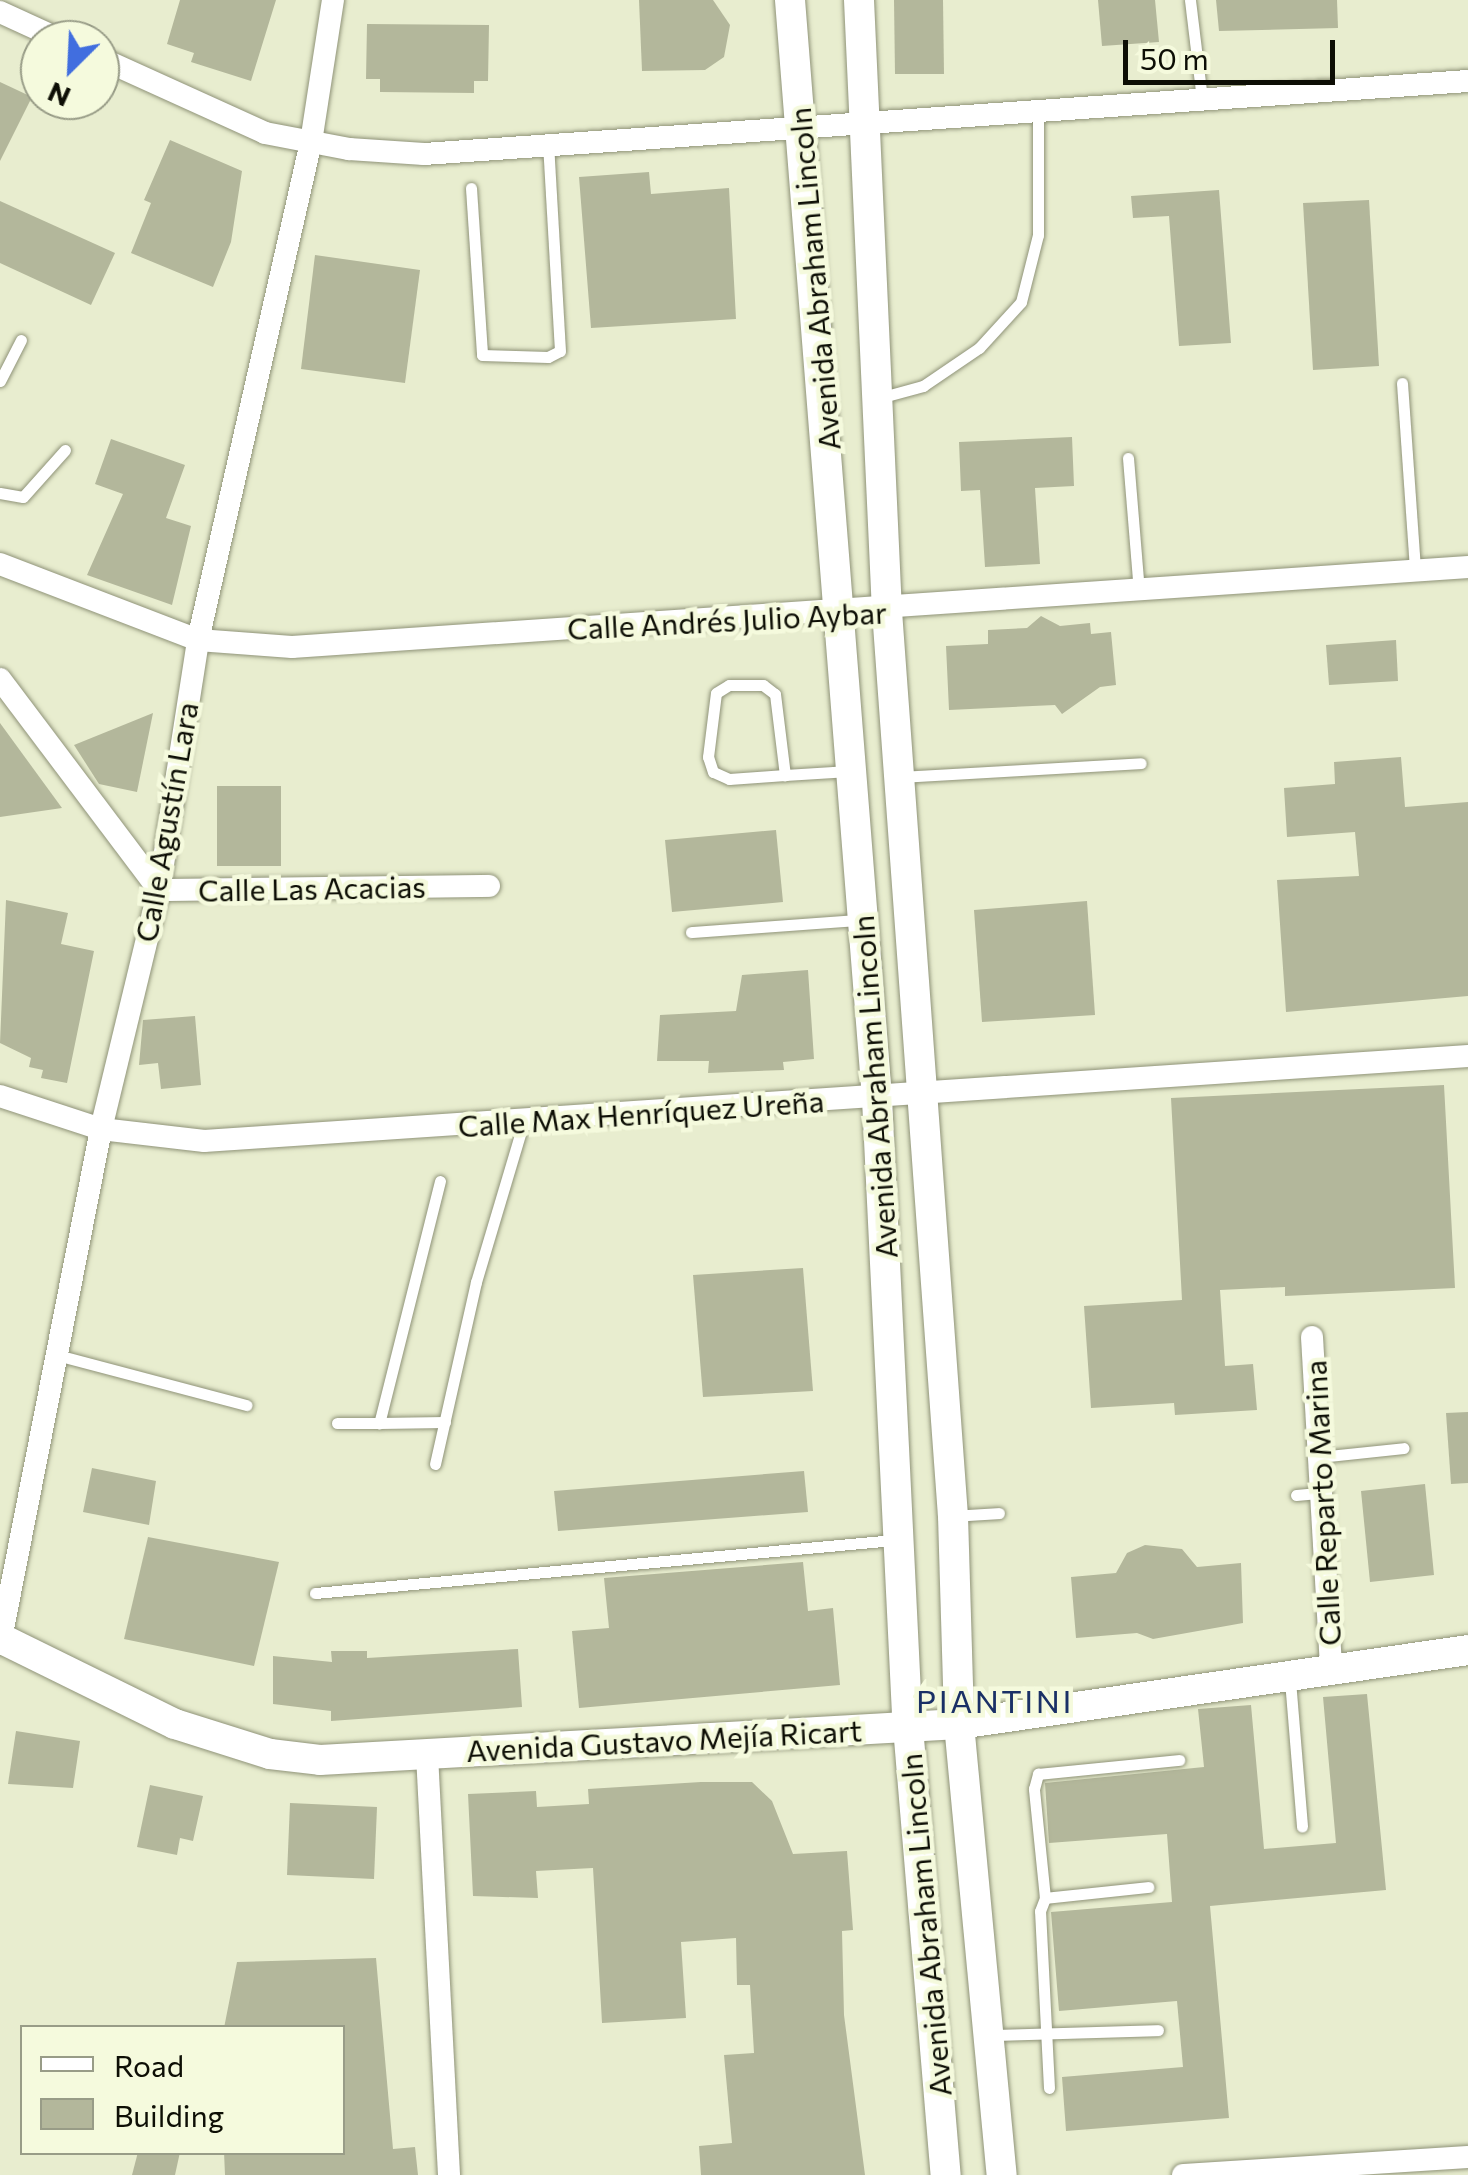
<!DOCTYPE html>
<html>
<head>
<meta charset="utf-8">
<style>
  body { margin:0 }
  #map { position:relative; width:1468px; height:2175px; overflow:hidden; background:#e8edcf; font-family:Commissioner,sans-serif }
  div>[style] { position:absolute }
  .building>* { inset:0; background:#b3b79b }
  .roads { filter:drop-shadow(0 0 2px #8f9378) drop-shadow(0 0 2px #8f9378) }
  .lane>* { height:11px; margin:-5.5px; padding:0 5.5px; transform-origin:5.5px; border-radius:5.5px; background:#fff }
  .street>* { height:22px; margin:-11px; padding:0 11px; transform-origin:11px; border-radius:11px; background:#fff }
  .secondary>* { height:30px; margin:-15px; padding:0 15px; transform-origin:15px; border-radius:15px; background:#fff }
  span { translate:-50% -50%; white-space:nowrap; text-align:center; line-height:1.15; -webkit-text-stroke:9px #f5fadd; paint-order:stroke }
  .street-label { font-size:30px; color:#0d0e05 }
  .neighbourhood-label { font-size:32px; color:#1a3066; letter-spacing:2.5px }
  .legend { position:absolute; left:20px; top:2025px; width:325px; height:130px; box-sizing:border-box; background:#f5fadd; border:2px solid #989c87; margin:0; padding:12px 18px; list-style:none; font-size:30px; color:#0d0e05 }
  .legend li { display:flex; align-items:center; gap:20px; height:50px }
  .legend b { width:50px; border:2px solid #989c87 }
  .north { position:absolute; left:20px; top:20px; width:100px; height:100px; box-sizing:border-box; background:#f5fadd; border:2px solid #989c87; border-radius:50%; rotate:204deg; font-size:28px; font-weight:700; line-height:40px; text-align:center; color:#0d0e05 }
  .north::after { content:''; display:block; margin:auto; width:35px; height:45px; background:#416edf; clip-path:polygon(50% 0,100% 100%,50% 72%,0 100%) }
  .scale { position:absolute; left:1123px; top:40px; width:212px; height:45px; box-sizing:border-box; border:5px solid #0d0e05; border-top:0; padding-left:12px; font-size:30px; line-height:35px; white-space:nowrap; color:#0d0e05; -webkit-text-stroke:8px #f5fadd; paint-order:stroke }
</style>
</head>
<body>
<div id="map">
  <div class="building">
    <div style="clip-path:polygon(180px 0,276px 0,251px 81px,191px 62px,194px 53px,167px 44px)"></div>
    <div style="clip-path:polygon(639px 0,713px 0,730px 25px,724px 57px,705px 70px,642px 71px)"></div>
    <div style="clip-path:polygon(894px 0,943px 0,944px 74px,895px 74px)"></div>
    <div style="clip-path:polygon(1098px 0,1155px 0,1159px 42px,1102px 46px)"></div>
    <div style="clip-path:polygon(1216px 0,1337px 0,1338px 28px,1219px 31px)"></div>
    <div style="clip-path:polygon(367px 24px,489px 25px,488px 81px,474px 81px,474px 93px,380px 92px,380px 79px,366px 79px)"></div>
    <div style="clip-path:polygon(0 82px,32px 97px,0 161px)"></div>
    <div style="clip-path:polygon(170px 140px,242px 171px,231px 242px,213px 287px,131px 253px,151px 203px,144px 200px)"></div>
    <div style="clip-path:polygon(649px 172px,651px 194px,729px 188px,736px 319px,591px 328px,579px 177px)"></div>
    <div style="clip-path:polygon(1219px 190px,1231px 343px,1179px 346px,1169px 216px,1133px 218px,1131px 196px)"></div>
    <div style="clip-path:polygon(1369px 200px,1379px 366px,1313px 370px,1303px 203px)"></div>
    <div style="clip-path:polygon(0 201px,115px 253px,91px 305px,0 263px)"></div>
    <div style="clip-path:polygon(315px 255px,420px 270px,405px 383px,301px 369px)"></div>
    <div style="clip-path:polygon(1072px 437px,1074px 486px,1035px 488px,1040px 564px,985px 567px,980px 490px,961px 491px,959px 442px)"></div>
    <div style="clip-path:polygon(111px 439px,185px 465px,166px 518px,191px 526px,172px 605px,87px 575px,123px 494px,95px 484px)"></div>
    <div style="clip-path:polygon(1041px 616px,1060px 626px,1090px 623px,1091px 634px,1111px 632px,1116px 685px,1100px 687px,1062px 714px,1055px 705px,949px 710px,946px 646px,988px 644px,988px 630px,1027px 628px)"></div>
    <div style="clip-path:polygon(1396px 640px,1398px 681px,1329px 685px,1326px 645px)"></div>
    <div style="clip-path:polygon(153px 713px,137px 792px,99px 784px,74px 745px)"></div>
    <div style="clip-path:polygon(0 723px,62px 808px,0 817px)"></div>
    <div style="clip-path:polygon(1401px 757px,1405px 807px,1468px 802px,1468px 996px,1286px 1012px,1277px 880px,1359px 876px,1355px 832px,1287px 837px,1284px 788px,1335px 784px,1334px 762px)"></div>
    <div style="clip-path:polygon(217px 786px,281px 786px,281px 866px,217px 866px)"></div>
    <div style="clip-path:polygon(776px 830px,783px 902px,672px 912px,665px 840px)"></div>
    <div style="clip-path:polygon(6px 900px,68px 913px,61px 944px,94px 951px,67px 1083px,41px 1078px,43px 1070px,29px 1067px,31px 1058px,0 1043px)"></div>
    <div style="clip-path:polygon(1087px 901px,1095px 1015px,982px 1022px,974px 910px)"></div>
    <div style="clip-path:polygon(808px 970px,814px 1059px,783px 1062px,784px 1070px,708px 1073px,709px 1061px,657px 1061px,660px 1015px,736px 1011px,742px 975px)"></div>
    <div style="clip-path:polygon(195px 1016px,201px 1085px,161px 1089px,158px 1063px,139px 1065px,143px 1020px)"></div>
    <div style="clip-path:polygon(1444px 1085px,1455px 1288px,1285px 1296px,1285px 1287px,1220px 1290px,1225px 1366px,1253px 1364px,1257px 1410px,1175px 1415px,1174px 1403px,1091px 1408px,1084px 1306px,1182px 1300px,1171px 1098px)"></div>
    <div style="clip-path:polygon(803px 1268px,813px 1391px,703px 1397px,693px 1275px)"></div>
    <div style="clip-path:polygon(1468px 1412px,1468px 1483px,1451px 1484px,1446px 1413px)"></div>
    <div style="clip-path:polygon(92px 1468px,156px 1481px,149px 1525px,83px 1512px)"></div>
    <div style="clip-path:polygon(804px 1471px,808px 1512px,558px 1531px,554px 1491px)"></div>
    <div style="clip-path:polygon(1425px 1484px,1434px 1575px,1370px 1582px,1361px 1491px)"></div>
    <div style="clip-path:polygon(148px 1537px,279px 1562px,254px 1666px,124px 1639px)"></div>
    <div style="clip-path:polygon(1145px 1545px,1182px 1549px,1197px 1567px,1241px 1563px,1243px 1623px,1153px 1639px,1137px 1633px,1076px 1638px,1071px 1577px,1116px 1573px,1127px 1553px)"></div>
    <div style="clip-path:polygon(803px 1562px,808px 1611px,833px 1608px,840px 1685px,579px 1708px,572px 1631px,609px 1628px,604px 1578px)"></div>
    <div style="clip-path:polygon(518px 1649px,522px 1707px,331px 1721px,331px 1711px,273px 1704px,273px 1656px,332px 1662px,331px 1651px,367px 1651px,367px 1658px)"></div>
    <div style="clip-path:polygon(1367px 1694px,1386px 1890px,1210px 1906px,1229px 2118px,1066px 2131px,1062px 2077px,1183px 2067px,1177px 2001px,1059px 2011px,1051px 1912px,1172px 1902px,1167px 1834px,1049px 1843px,1045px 1783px,1204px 1767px,1198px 1709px,1251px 1705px,1264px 1849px,1336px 1843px,1323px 1697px)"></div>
    <div style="clip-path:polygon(16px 1731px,80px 1741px,73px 1788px,8px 1784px)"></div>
    <div style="clip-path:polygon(701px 1782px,752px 1782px,772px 1801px,793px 1854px,847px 1851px,853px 1930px,842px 1931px,844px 2015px,865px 2175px,701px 2175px,699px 2146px,732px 2143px,724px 2055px,754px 2053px,750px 1985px,737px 1985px,736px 1938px,681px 1942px,686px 2018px,602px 2023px,593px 1868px,536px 1871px,538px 1898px,473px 1896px,468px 1794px,536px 1791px,537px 1807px,589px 1804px,588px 1789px)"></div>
    <div style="clip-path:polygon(150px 1785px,203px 1796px,193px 1841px,180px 1838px,177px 1855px,137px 1847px)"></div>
    <div style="clip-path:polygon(290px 1803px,377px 1807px,374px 1879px,287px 1875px)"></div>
    <div style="clip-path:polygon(376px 1958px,393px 2149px,415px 2147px,418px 2175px,225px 2175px,224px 2152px,342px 2152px,342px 2028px,224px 2028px,237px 1962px)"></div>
    <div style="clip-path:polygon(138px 2152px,180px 2152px,175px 2175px,132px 2175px)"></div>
  </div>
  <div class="roads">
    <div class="lane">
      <div style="left:1190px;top:0;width:100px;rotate:83.1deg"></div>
      <div style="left:471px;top:188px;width:167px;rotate:86.2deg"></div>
      <div style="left:482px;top:355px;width:66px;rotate:1.7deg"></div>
      <div style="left:548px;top:357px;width:13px;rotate:-27deg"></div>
      <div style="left:560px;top:351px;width:206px;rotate:-93.3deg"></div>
      <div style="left:0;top:381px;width:46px;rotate:-62.9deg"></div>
      <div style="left:1402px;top:383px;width:188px;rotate:86deg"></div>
      <div style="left:879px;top:398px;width:46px;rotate:-15.3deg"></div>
      <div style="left:923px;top:386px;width:68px;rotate:-34.2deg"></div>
      <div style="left:979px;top:348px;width:62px;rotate:-47.6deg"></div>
      <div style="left:1021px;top:302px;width:69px;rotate:-75.8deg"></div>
      <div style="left:1038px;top:235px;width:124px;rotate:-90deg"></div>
      <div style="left:1128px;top:458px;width:134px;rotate:85.3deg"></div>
      <div style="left:0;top:493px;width:23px;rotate:10deg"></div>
      <div style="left:23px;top:497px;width:63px;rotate:-48.2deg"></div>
      <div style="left:785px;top:775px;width:56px;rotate:175.9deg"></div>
      <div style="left:729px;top:779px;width:17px;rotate:-156deg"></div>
      <div style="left:713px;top:772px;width:16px;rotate:-108deg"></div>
      <div style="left:708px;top:757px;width:64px;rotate:-82.9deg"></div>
      <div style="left:716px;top:693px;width:15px;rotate:-32deg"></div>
      <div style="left:729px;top:685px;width:34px"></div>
      <div style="left:763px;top:685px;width:15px;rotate:37deg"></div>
      <div style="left:775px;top:694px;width:82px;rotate:83deg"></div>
      <div style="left:785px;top:775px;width:64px;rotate:-3.6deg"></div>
      <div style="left:901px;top:777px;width:240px;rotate:-3.3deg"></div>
      <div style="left:691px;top:932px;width:168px;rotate:-4.1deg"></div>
      <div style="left:440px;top:1181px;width:250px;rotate:104.1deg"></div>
      <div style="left:379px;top:1423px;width:66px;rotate:-0.9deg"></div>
      <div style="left:57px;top:1355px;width:196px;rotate:14.8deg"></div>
      <div style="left:337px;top:1423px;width:42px"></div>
      <div style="left:1319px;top:1457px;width:85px;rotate:-6deg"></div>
      <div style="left:435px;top:1464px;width:187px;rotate:-77.3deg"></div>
      <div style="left:476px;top:1282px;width:168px;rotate:-73.4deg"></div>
      <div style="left:1296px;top:1495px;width:25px;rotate:-5deg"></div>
      <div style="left:953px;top:1516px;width:46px;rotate:-3.7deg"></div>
      <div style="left:315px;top:1593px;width:581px;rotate:-5.23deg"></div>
      <div style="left:1290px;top:1680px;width:147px;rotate:85.3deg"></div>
      <div style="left:1045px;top:1898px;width:110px;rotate:-95.8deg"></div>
      <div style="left:1034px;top:1789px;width:16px;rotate:-75deg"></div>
      <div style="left:1038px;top:1774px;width:142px;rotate:-5.7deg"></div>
      <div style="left:992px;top:2035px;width:166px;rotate:-1.7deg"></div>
      <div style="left:1049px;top:2088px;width:177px;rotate:-92.9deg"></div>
      <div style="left:1040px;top:1911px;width:14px;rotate:-69deg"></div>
      <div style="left:1045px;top:1898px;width:104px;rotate:-6.1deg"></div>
    </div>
    <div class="street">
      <div style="left:0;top:12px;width:67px;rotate:24.7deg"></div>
      <div style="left:100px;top:58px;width:181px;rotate:24.4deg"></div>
      <div style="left:265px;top:133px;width:86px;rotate:10.8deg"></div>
      <div style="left:349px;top:149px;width:75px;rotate:3.8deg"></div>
      <div style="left:424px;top:154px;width:1047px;rotate:-4deg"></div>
      <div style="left:0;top:564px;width:212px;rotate:21deg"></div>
      <div style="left:198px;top:640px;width:94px;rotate:4.3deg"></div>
      <div style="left:292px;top:647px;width:1179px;rotate:-3.89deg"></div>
      <div style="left:0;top:679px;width:264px;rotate:53deg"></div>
      <div style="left:159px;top:890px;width:330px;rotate:-0.7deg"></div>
      <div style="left:0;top:1096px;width:106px;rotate:18.1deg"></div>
      <div style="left:101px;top:1129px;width:104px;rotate:6.6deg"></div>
      <div style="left:204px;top:1141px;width:1267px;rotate:-3.85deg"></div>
      <div style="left:1312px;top:1337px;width:334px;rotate:86.7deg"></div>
      <div style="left:0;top:1644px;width:525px;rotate:-78.9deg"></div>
      <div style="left:101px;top:1129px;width:246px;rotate:-76.4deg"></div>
      <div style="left:159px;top:890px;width:253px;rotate:-81.1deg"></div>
      <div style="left:198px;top:640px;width:511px;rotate:-77.22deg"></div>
      <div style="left:311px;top:142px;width:144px;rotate:-81.2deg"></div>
      <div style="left:427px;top:1755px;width:421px;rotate:87deg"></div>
      <div style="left:1183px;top:2175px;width:286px;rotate:-3.6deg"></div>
    </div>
    <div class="secondary">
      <div style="left:790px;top:0;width:1102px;rotate:85.47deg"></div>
      <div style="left:877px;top:1099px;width:617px;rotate:87.21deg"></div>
      <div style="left:907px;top:1715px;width:462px;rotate:85.2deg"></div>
      <div style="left:859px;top:0;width:612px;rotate:87.38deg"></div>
      <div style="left:887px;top:611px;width:907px;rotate:85.83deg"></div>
      <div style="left:953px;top:1516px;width:208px;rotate:88.3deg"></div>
      <div style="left:959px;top:1724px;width:453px;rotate:84.6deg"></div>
      <div style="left:0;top:1638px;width:195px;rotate:26.2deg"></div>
      <div style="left:175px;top:1724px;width:100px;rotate:17.5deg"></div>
      <div style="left:270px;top:1754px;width:50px;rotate:6.8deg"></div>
      <div style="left:320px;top:1760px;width:640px;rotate:-3.22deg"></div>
      <div style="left:959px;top:1724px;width:514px;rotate:-8.27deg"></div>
    </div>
  </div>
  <div class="street-label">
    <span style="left:814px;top:279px;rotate:-95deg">Avenida Abraham Lincoln</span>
    <span style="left:727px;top:620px;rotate:-3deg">Calle Andrés Julio Aybar</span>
    <span style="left:166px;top:822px;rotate:-80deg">Calle Agustín Lara</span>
    <span style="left:312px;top:888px;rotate:-1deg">Calle Las Acacias</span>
    <span style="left:874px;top:1087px;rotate:-94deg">Avenida Abraham Lincoln</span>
    <span style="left:641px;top:1113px;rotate:-4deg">Calle Max Henríquez Ureña</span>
    <span style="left:1322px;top:1503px;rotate:-93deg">Calle Reparto Marina</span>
    <span style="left:664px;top:1740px;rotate:-3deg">Avenida Gustavo Mejía Ricart</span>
    <span style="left:925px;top:1925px;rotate:-95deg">Avenida Abraham Lincoln</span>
  </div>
  <div class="neighbourhood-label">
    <span style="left:995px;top:1700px">PIANTINI</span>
  </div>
  <ul class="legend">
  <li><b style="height:12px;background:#fff"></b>Road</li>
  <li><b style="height:28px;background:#b3b79b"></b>Building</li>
  </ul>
  <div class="north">N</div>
  <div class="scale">50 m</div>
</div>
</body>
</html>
